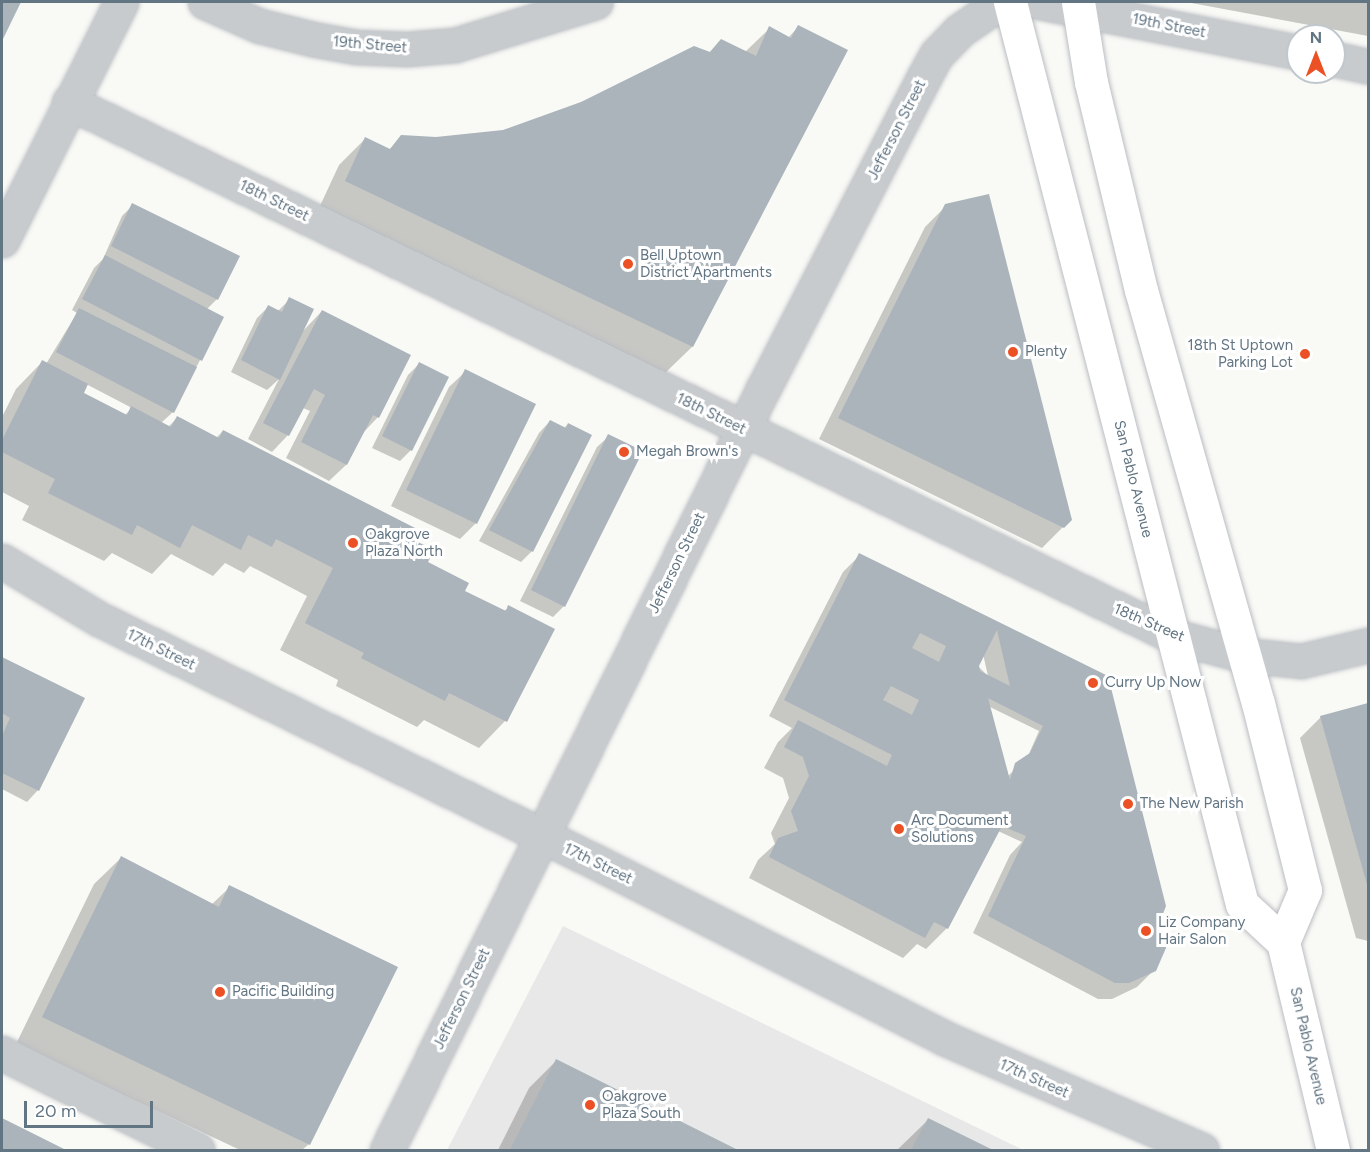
<!DOCTYPE html>
<html>
<head>
<meta charset="utf-8">
<style>
  body { margin:0 }
  #map { position:relative; width:1370px; height:1152px; overflow:hidden; background:#f9f9f6; font-family:Figtree,sans-serif }
  div>[style] { position:absolute }
  .built>* { inset:0; background:#e7e8e7 }
  .shadow>* { inset:0; background:#0003 }
  .building>* { inset:0; background:#aab4ba }
  .roads { filter:drop-shadow(0 0 2px #babec2) drop-shadow(0 0 2px #babec2) }
  .minor>* { height:33px; margin:-16.5px; padding:0 16.5px; transform-origin:16.5px; border-radius:16.5px; background:#c7cbce }
  .major>* { height:33px; margin:-16.5px; padding:0 16.5px; transform-origin:16.5px; border-radius:16.5px; background:#fff }
  .dots>* { width:16px; height:16px; translate:-50% -50%; box-sizing:border-box; border:3px solid #fff; border-radius:50% }
  span { translate:-50% -50%; white-space:nowrap; text-align:center; line-height:1.15; -webkit-text-stroke:6px #fff; paint-order:stroke }
  .street-label { font-size:15px; color:#627583 }
  .poi-label { font-size:15px; color:#627583 }
  .left { translate:0 -50%; text-align:left }
  .right { translate:-100% -50%; text-align:right }
  .frame { position:absolute; inset:0; border:3px solid #627583; pointer-events:none }
  .north { position:absolute; left:1286px; top:24px; width:60px; height:60px; box-sizing:border-box; background:#fff; border:2px solid #c0c8cd; border-radius:50%; rotate:0deg; font-size:16px; font-weight:700; line-height:24px; text-align:center; color:#627583 }
  .north::after { content:''; display:block; margin:auto; width:21px; height:27px; background:#eb5124; clip-path:polygon(50% 0,100% 100%,50% 72%,0 100%) }
  .scale { position:absolute; left:24px; top:1101px; width:129px; height:27px; box-sizing:border-box; border:3px solid #627583; border-top:0; padding-left:8px; font-size:18px; line-height:21px; white-space:nowrap; color:#627583; -webkit-text-stroke:4px #fff; paint-order:stroke }
</style>
</head>
<body>
<div id="map">
  <div class="built">
    <div style="clip-path:polygon(563px 926px,1023px 1150px,447px 1150px)"></div>
  </div>
  <div class="shadow">
    <div style="clip-path:polygon(2px 2px,19px 2px,2px 37px)"></div>
    <div style="clip-path:polygon(1186px 2px,1368px 2px,1368px 36px)"></div>
    <div style="clip-path:polygon(798px 27px,846px 51px,692px 347px,665px 373px,319px 208px,339px 165px,366px 138px,389px 150px,402px 137px,436px 139px,504px 132px,709px 53px,721px 40px,745px 52px,770px 28px,788px 38px)"></div>
    <div style="clip-path:polygon(evenodd,133px 205px,217px 299px,206px 310px,222px 318px,173px 412px,161px 423px,168px 427px,177px 418px,216px 438px,223px 431px,412px 540px,426px 563px,463px 591px,504px 611px,509px 607px,505px 721px,479px 748px,424px 720px,417px 727px,336px 686px,338px 680px,280px 650px,307px 596px,250px 566px,244px 573px,225px 563px,213px 576px,171px 554px,152px 574px,112px 553px,104px 561px,22px 520px,29px 506px,2px 492px,2px 417px,16px 389px,42px 362px,46px 364px,77px 313px,72px 310px,94px 268px,103px 259px,122px 216px,133px 205px,86px 384px,132px 408px,124px 416px,82px 394px,86px 384px)"></div>
    <div style="clip-path:polygon(946px 206px,1063px 527px,1042px 548px,819px 439px,925px 227px)"></div>
    <div style="clip-path:polygon(290px 299px,303px 331px,322px 311px,378px 417px,362px 434px,346px 465px,329px 481px,286px 458px,310px 411px,303px 408px,288px 435px,272px 452px,248px 439px,279px 379px,267px 390px,231px 372px,257px 318px,268px 307px,278px 311px)"></div>
    <div style="clip-path:polygon(419px 364px,411px 450px,400px 461px,372px 448px,408px 375px)"></div>
    <div style="clip-path:polygon(466px 371px,476px 523px,460px 539px,391px 506px,449px 387px)"></div>
    <div style="clip-path:polygon(550px 421px,564px 428px,568px 424px,532px 551px,521px 562px,479px 541px,539px 433px)"></div>
    <div style="clip-path:polygon(609px 436px,564px 606px,553px 617px,520px 601px,597px 447px)"></div>
    <div style="clip-path:polygon(evenodd,860px 555px,1107px 677px,1160px 919px,1154px 970px,1137px 987px,1112px 999px,1098px 999px,973px 933px,1010px 855px,1022px 842px,998px 831px,947px 928px,926px 949px,917px 944px,903px 958px,749px 878px,758px 860px,775px 844px,771px 833px,789px 798px,783px 778px,764px 768px,778px 742px,792px 728px,769px 716px,843px 572px,860px 555px,983px 654px,988px 676px,977px 665px,983px 654px,860px 555px,988px 706px,1039px 731px,1027px 758px,1007px 777px,988px 706px)"></div>
    <div style="clip-path:polygon(2px 658px,83px 698px,38px 790px,27px 802px,2px 789px)"></div>
    <div style="clip-path:polygon(1368px 704px,1368px 941px,1356px 938px,1300px 738px,1321px 717px)"></div>
    <div style="clip-path:polygon(121px 858px,211px 905px,230px 887px,309px 1144px,302px 1150px,240px 1150px,16px 1044px,94px 884px)"></div>
    <div style="clip-path:polygon(556px 1061px,735px 1150px,498px 1150px,529px 1088px)"></div>
    <div style="clip-path:polygon(2px 1119px,65px 1150px,2px 1150px)"></div>
    <div style="clip-path:polygon(928px 1120px,990px 1150px,897px 1150px)"></div>
  </div>
  <div class="building">
    <div style="clip-path:polygon(2px 2px,21px 2px,2px 41px)"></div>
    <div style="clip-path:polygon(798px 25px,848px 50px,693px 347px,345px 181px,365px 137px,390px 149px,401px 135px,436px 137px,503px 130px,581px 102px,694px 46px,710px 52px,721px 39px,756px 56px,769px 26px,791px 38px)"></div>
    <div style="clip-path:polygon(989px 194px,1072px 520px,1064px 528px,838px 418px,945px 204px)"></div>
    <div style="clip-path:polygon(132px 203px,240px 256px,218px 300px,111px 246px)"></div>
    <div style="clip-path:polygon(105px 255px,224px 317px,202px 361px,82px 299px)"></div>
    <div style="clip-path:polygon(289px 297px,314px 309px,280px 380px,241px 360px,268px 305px,282px 312px)"></div>
    <div style="clip-path:polygon(79px 308px,197px 367px,174px 413px,56px 352px)"></div>
    <div style="clip-path:polygon(322px 310px,411px 355px,379px 418px,373px 415px,347px 465px,301px 442px,325px 395px,314px 389px,289px 436px,263px 423px)"></div>
    <div style="clip-path:polygon(42px 360px,88px 384px,84px 393px,127px 415px,131px 406px,171px 427px,177px 416px,219px 438px,223px 430px,419px 530px,414px 540px,434px 550px,428px 562px,469px 583px,465px 591px,506px 611px,508px 605px,555px 629px,507px 722px,449px 693px,445px 701px,361px 658px,364px 653px,305px 623px,333px 568px,276px 539px,272px 547px,248px 535px,241px 550px,192px 525px,180px 548px,137px 525px,132px 535px,48px 493px,55px 479px,2px 452px,2px 440px)"></div>
    <div style="clip-path:polygon(419px 362px,449px 377px,412px 451px,382px 436px)"></div>
    <div style="clip-path:polygon(465px 369px,536px 404px,477px 524px,406px 490px)"></div>
    <div style="clip-path:polygon(550px 420px,566px 428px,568px 423px,592px 435px,533px 552px,489px 530px)"></div>
    <div style="clip-path:polygon(608px 434px,643px 451px,565px 607px,531px 590px)"></div>
    <div style="clip-path:polygon(evenodd,859px 553px,1108px 676px,1166px 906px,1161px 919px,1167px 937px,1166px 948px,1156px 971px,1129px 983px,1115px 983px,988px 916px,1026px 836px,1002px 826px,948px 929px,934px 922px,925px 938px,769px 857px,778px 838px,798px 831px,791px 811px,809px 776px,803px 757px,784px 747px,798px 720px,887px 766px,892px 755px,784px 700px,859px 553px,997px 630px,1010px 686px,980px 671px,979px 666px,997px 630px,859px 553px,920px 633px,946px 646px,939px 662px,912px 648px,920px 633px,859px 553px,891px 686px,919px 700px,912px 715px,883px 700px,891px 686px,859px 553px,988px 698px,1043px 726px,1030px 753px,1015px 763px,1010px 780px,988px 698px)"></div>
    <div style="clip-path:polygon(2px 657px,85px 698px,39px 791px,2px 773px,2px 736px,10px 718px,2px 713px)"></div>
    <div style="clip-path:polygon(1368px 703px,1368px 888px,1320px 716px)"></div>
    <div style="clip-path:polygon(121px 856px,219px 907px,229px 885px,398px 967px,310px 1145px,42px 1017px)"></div>
    <div style="clip-path:polygon(556px 1059px,738px 1150px,510px 1150px)"></div>
    <div style="clip-path:polygon(2px 1118px,66px 1150px,2px 1150px)"></div>
    <div style="clip-path:polygon(928px 1118px,993px 1150px,911px 1150px)"></div>
  </div>
  <div class="roads">
    <div class="minor">
      <div style="left:205px;top:2px;width:60px;rotate:23.6deg"></div>
      <div style="left:260px;top:26px;width:54px;rotate:14deg"></div>
      <div style="left:312px;top:39px;width:45px;rotate:10.3deg"></div>
      <div style="left:356px;top:47px;width:51px;rotate:2.2deg"></div>
      <div style="left:407px;top:49px;width:48px;rotate:-4.8deg"></div>
      <div style="left:455px;top:45px;width:147px;rotate:-17deg"></div>
      <div style="left:1040px;top:2px;width:263px;rotate:11deg"></div>
      <div style="left:1334px;top:59px;width:35px;rotate:12deg"></div>
      <div style="left:69px;top:102px;width:1226px;rotate:25.81deg"></div>
      <div style="left:1173px;top:636px;width:73px;rotate:15.2deg"></div>
      <div style="left:1243px;top:655px;width:58px;rotate:5.9deg"></div>
      <div style="left:1301px;top:661px;width:69px;rotate:-13.4deg"></div>
      <div style="left:2px;top:240px;width:266px;rotate:-63.4deg"></div>
      <div style="left:2px;top:561px;width:113px;rotate:30.9deg"></div>
      <div style="left:99px;top:619px;width:549px;rotate:26.05deg"></div>
      <div style="left:592px;top:860px;width:394px;rotate:26.8deg"></div>
      <div style="left:944px;top:1038px;width:281px;rotate:23.5deg"></div>
      <div style="left:2px;top:1053px;width:218px;rotate:26.4deg"></div>
      <div style="left:387px;top:1150px;width:847px;rotate:-63.71deg"></div>
      <div style="left:762px;top:391px;width:353px;rotate:-62.7deg"></div>
      <div style="left:924px;top:77px;width:26px;rotate:-61deg"></div>
      <div style="left:937px;top:54px;width:32px;rotate:-46deg"></div>
      <div style="left:959px;top:31px;width:51px;rotate:-34.6deg"></div>
    </div>
    <div class="major">
      <div style="left:1010px;top:2px;width:931px;rotate:75.58deg"></div>
      <div style="left:1242px;top:904px;width:56px;rotate:42.8deg"></div>
      <div style="left:1283px;top:942px;width:214px;rotate:76.5deg"></div>
      <div style="left:1078px;top:2px;width:81px;rotate:80.8deg"></div>
      <div style="left:1091px;top:82px;width:214px;rotate:76.5deg"></div>
      <div style="left:1141px;top:290px;width:429px;rotate:74.2deg"></div>
      <div style="left:1258px;top:703px;width:193px;rotate:75.9deg"></div>
      <div style="left:1305px;top:890px;width:56px;rotate:112.9deg"></div>
    </div>
  </div>
  <div class="dots">
    <div style="left:628px;top:264px;background:#eb5124"></div>
    <div style="left:1013px;top:352px;background:#eb5124"></div>
    <div style="left:1305px;top:354px;background:#eb5124"></div>
    <div style="left:624px;top:452px;background:#eb5124"></div>
    <div style="left:353px;top:543px;background:#eb5124"></div>
    <div style="left:1093px;top:683px;background:#eb5124"></div>
    <div style="left:1128px;top:804px;background:#eb5124"></div>
    <div style="left:899px;top:829px;background:#eb5124"></div>
    <div style="left:1146px;top:931px;background:#eb5124"></div>
    <div style="left:220px;top:992px;background:#eb5124"></div>
    <div style="left:590px;top:1105px;background:#eb5124"></div>
  </div>
  <div class="street-label">
    <span style="left:1169px;top:26px;rotate:11deg">19th Street</span>
    <span style="left:370px;top:45px;rotate:5deg">19th Street</span>
    <span style="left:897px;top:130px;rotate:-63deg">Jefferson Street</span>
    <span style="left:274px;top:201px;rotate:26deg">18th Street</span>
    <span style="left:711px;top:414px;rotate:26deg">18th Street</span>
    <span style="left:1133px;top:479px;rotate:76deg">San Pablo Avenue</span>
    <span style="left:677px;top:563px;rotate:-64deg">Jefferson Street</span>
    <span style="left:1149px;top:623px;rotate:23deg">18th Street</span>
    <span style="left:161px;top:650px;rotate:26deg">17th Street</span>
    <span style="left:598px;top:864px;rotate:26deg">17th Street</span>
    <span style="left:462px;top:999px;rotate:-64deg">Jefferson Street</span>
    <span style="left:1308px;top:1046px;rotate:77deg">San Pablo Avenue</span>
    <span style="left:1034px;top:1079px;rotate:24deg">17th Street</span>
  </div>
  <div class="poi-label">
    <span class="left" style="left:640px;top:264px">Bell Uptown<br>District Apartments</span>
    <span class="right" style="left:1293px;top:354px">18th St Uptown<br>Parking Lot</span>
    <span class="left" style="left:1025px;top:352px">Plenty</span>
    <span class="left" style="left:636px;top:452px">Megah Brown's</span>
    <span class="left" style="left:365px;top:543px">Oakgrove<br>Plaza North</span>
    <span class="left" style="left:1105px;top:683px">Curry Up Now</span>
    <span class="left" style="left:1140px;top:804px">The New Parish</span>
    <span class="left" style="left:911px;top:829px">Arc Document<br>Solutions</span>
    <span class="left" style="left:1158px;top:931px">Liz Company<br>Hair Salon</span>
    <span class="left" style="left:232px;top:992px">Pacific Building</span>
    <span class="left" style="left:602px;top:1105px">Oakgrove<br>Plaza South</span>
  </div>
  <div class="frame"></div>
  <div class="north">N</div>
  <div class="scale">20 m</div>
</div>
</body>
</html>
